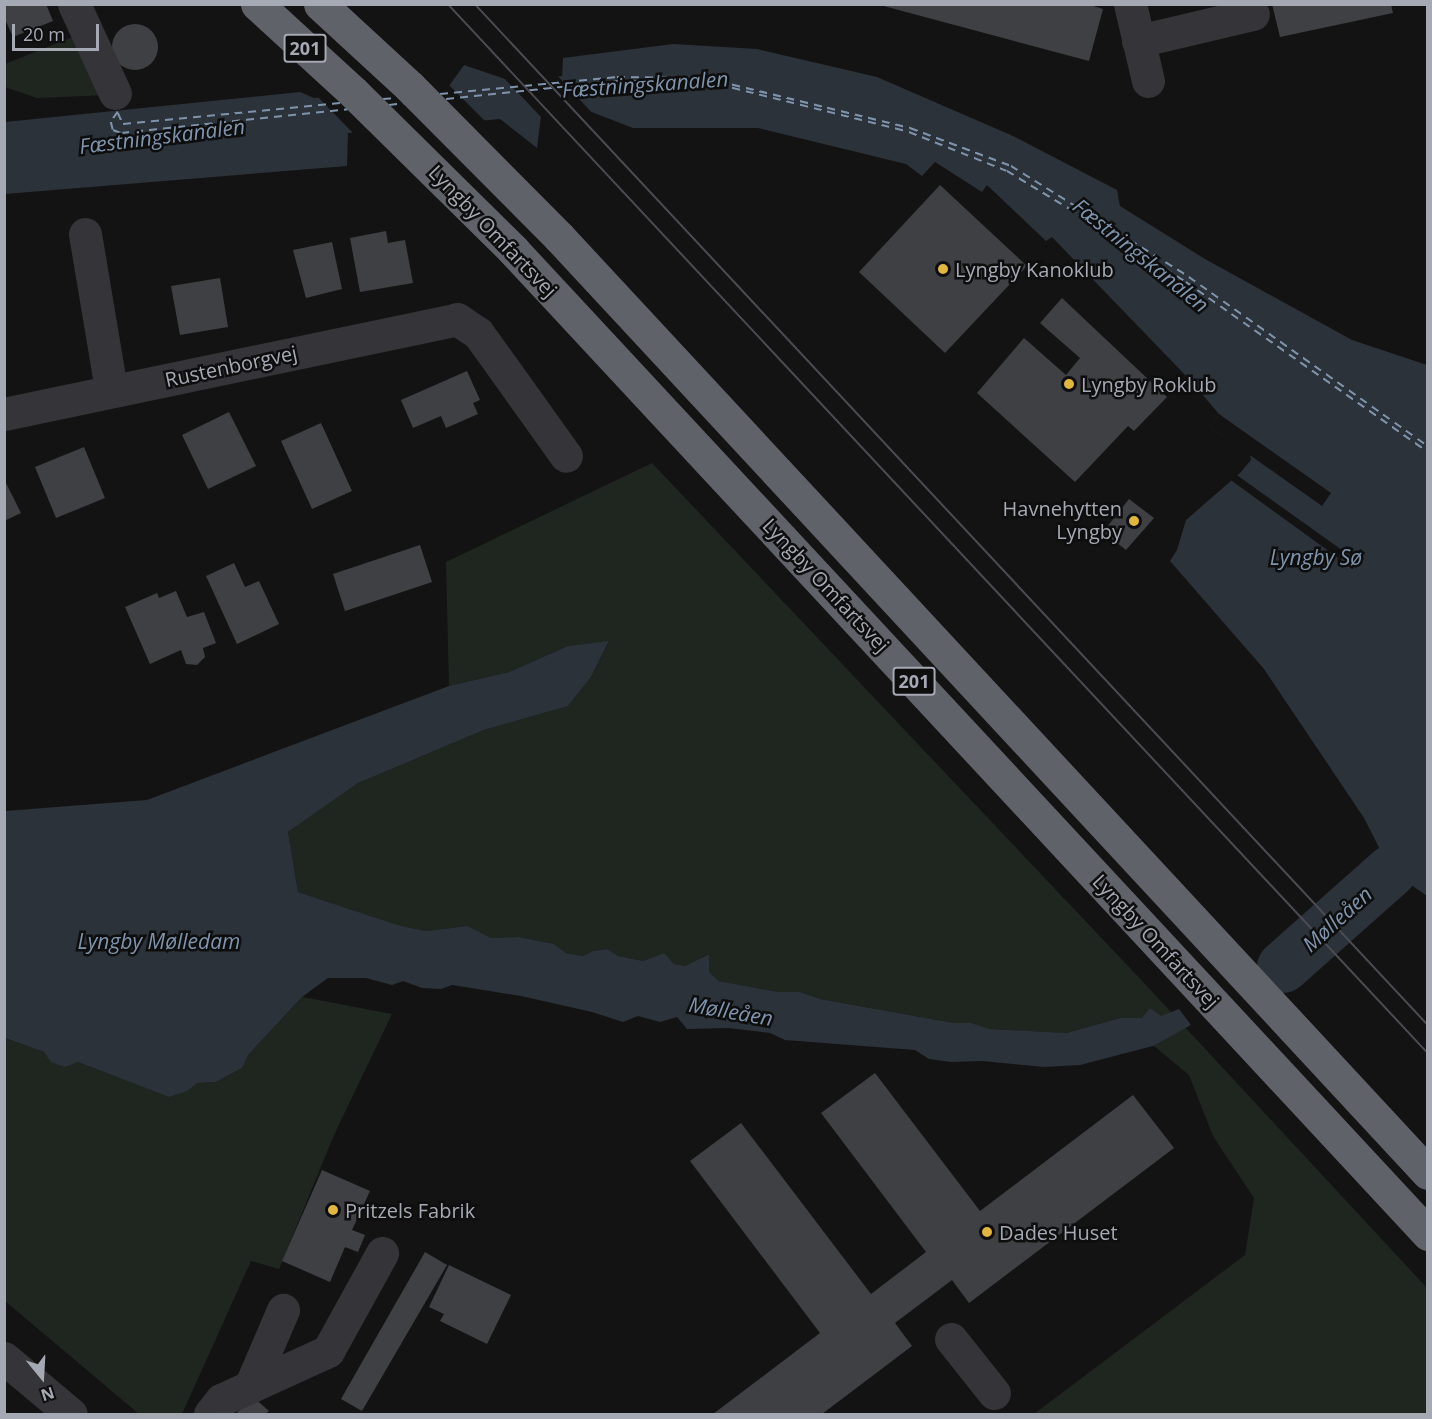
<!DOCTYPE html>
<html>
<head>
<meta charset="utf-8">
<style>
  body { margin:0 }
  #map { position:relative; width:1432px; height:1419px; overflow:hidden; background:#131314; font-family:"Open Sans",sans-serif }
  div>[style] { position:absolute }
  .green>* { inset:0; background:#1f2620 }
  .water>* { inset:0; background:#2c3239 }
  .pier>* { inset:0; background:#131314 }
  .river>* { height:52px; margin:-26px; padding:0 26px; transform-origin:26px; border-radius:26px; background:#2c3239 }
  .ferry>* { height:1.5px; margin-top:-0.75px; transform-origin:0; background:repeating-linear-gradient(90deg,#7f94ac 0 8px,transparent 0 14px) }
  .building>* { inset:0; background:#3f4044 }
  .round { border-radius:50% }
  .minor>* { height:33px; margin:-16.5px; padding:0 16.5px; transform-origin:16.5px; border-radius:16.5px; background:#343439 }
  .highway>* { height:33px; margin:-16.5px; padding:0 16.5px; transform-origin:16.5px; border-radius:16.5px; background:#606269 }
  .tram>* { height:1.5px; margin:-0.75px; padding:0 0.75px; transform-origin:0.75px; border-radius:0.75px; background:#4b4c52 }
  .dots>* { width:16px; height:16px; translate:-50% -50%; box-sizing:border-box; border:3px solid #0e0e0f; border-radius:50% }
  span { translate:-50% -50%; white-space:nowrap; text-align:center; line-height:1.15; -webkit-text-stroke:5px #0e0e0f; paint-order:stroke }
  .shield-label span { padding:2px 4px; background:#0e0e0f; border:2px solid; border-radius:4px; -webkit-text-stroke-width:0 }
  .shield-label { font-size:18px; color:#a5a9b3; font-weight:700 }
  .street-label { font-size:20px; color:#a5a9b3 }
  .poi-label { font-size:20px; color:#a5a9b3 }
  .left { translate:0 -50%; text-align:left }
  .right { translate:-100% -50%; text-align:right }
  .water-label { font-size:21px; color:#7f94ac; font-style:italic }
  .frame { position:absolute; inset:0; border:6px solid #a5a9b3; pointer-events:none }
  .north { position:absolute; left:12px; top:1347px; width:60px; height:60px; -webkit-text-stroke:4px #0e0e0f; paint-order:stroke; rotate:162deg; font-size:16px; font-weight:700; line-height:24px; text-align:center; color:#a5a9b3 }
  .north::after { content:''; display:block; margin:auto; width:21px; height:27px; background:#a5a9b3; clip-path:polygon(50% 0,100% 100%,50% 72%,0 100%) }
  .scale { position:absolute; left:12px; top:24px; width:87px; height:27px; box-sizing:border-box; border:3px solid #a5a9b3; border-top:0; padding-left:8px; font-size:18px; line-height:21px; white-space:nowrap; color:#a5a9b3; -webkit-text-stroke:4px #0e0e0f; paint-order:stroke }
</style>
</head>
<body>
<div id="map">
  <div class="green">
    <div style="clip-path:polygon(80px 34px,107px 95px,37px 98px,5px 87px,5px 64px)"></div>
    <div style="clip-path:polygon(652px 463px,1145px 984px,1427px 1288px,1427px 1414px,1034px 1414px,1245px 1255px,1254px 1198px,1213px 1136px,1189px 1075px,1120px 1018px,1065px 1033px,990px 1029px,971px 1023px,954px 1023px,820px 999px,800px 992px,778px 992px,719px 981px,709px 972px,708px 954px,685px 966px,674px 964px,664px 953px,643px 961px,618px 956px,607px 949px,593px 951px,583px 956px,566px 953px,554px 944px,519px 937px,491px 938px,468px 926px,426px 931px,401px 926px,298px 892px,288px 832px,358px 783px,484px 730px,568px 706px,591px 677px,609px 642px,568px 646px,509px 672px,449px 686px,446px 562px)"></div>
    <div style="clip-path:polygon(302px 997px,392px 1014px,334px 1135px,279px 1269px,251px 1261px,182px 1414px,139px 1414px,5px 1301px,4px 1038px,44px 1052px,65px 1067px,78px 1062px,169px 1097px,188px 1091px,197px 1083px,216px 1082px,242px 1068px,249px 1054px)"></div>
  </div>
  <div class="water">
    <div style="clip-path:polygon(673px 44px,757px 49px,877px 77px,1013px 136px,1117px 190px,1120px 206px,1205px 259px,1352px 340px,1427px 365px,1427px 896px,1391px 871px,1364px 818px,1264px 669px,1170px 561px,1177px 550px,1186px 520px,1240px 473px,1251px 460px,1250px 455px,1210px 427px,1219px 414px,1190px 380px,1052px 237px,1046px 241px,987px 185px,982px 192px,935px 162px,922px 176px,906px 164px,758px 128px,633px 128px,589px 111px,541px 116px,537px 148px,500px 119px,348px 133px,347px 166px,5px 194px,5px 122px,300px 92px,314px 98px,449px 86px,464px 65px,508px 80px,562px 76px,563px 58px)"></div>
    <div style="clip-path:polygon(609px 641px,591px 677px,568px 706px,484px 730px,358px 783px,288px 832px,298px 892px,401px 926px,426px 931px,468px 926px,491px 938px,519px 937px,554px 944px,566px 953px,583px 956px,593px 951px,607px 949px,618px 956px,643px 961px,664px 953px,674px 964px,685px 966px,709px 954px,709px 972px,719px 981px,778px 992px,800px 992px,820px 999px,954px 1023px,971px 1023px,990px 1029px,1066px 1033px,1120px 1018px,1142px 1018px,1150px 1008px,1161px 1016px,1179px 1009px,1191px 1025px,1153px 1046px,1080px 1065px,1044px 1067px,982px 1061px,951px 1062px,929px 1059px,915px 1050px,785px 1040px,770px 1033px,729px 1028px,687px 1029px,677px 1017px,660px 1022px,638px 1016px,623px 1022px,592px 1012px,521px 996px,452px 985px,441px 989px,422px 988px,403px 981px,392px 985px,366px 978px,328px 978px,302px 997px,249px 1054px,242px 1068px,216px 1082px,197px 1083px,188px 1091px,169px 1097px,78px 1062px,65px 1067px,51px 1062px,44px 1052px,5px 1038px,5px 811px,147px 800px,449px 686px,509px 672px,568px 646px)"></div>
  </div>
  <div class="pier">
    <div style="clip-path:polygon(555px 73px,593px 114px,543px 119px,504px 78px)"></div>
    <div style="clip-path:polygon(447px 83px,487px 123px,356px 136px,316px 95px)"></div>
    <div style="clip-path:polygon(1219px 414px,1331px 493px,1322px 506px,1210px 427px)"></div>
    <div style="clip-path:polygon(1234px 473px,1346px 553px,1341px 560px,1228px 478px)"></div>
  </div>
  <div class="river">
    <div style="left:1283px;top:967px;width:144px;rotate:-41.6deg"></div>
  </div>
  <div class="ferry">
    <div style="left:440px;top:94px;width:178px;rotate:-5.5deg"></div>
    <div style="left:617px;top:77px;width:88px;rotate:0.7deg"></div>
    <div style="left:705px;top:78px;width:211px;rotate:13.7deg"></div>
    <div style="left:910px;top:128px;width:108px;rotate:20.6deg"></div>
    <div style="left:1011px;top:166px;width:210px;rotate:31.9deg"></div>
    <div style="left:1189px;top:277px;width:293px;rotate:35.3deg"></div>
    <div style="left:383px;top:99px;width:14px;rotate:-4deg"></div>
    <div style="left:446px;top:99px;width:173px;rotate:-6deg"></div>
    <div style="left:618px;top:81px;width:87px"></div>
    <div style="left:705px;top:81px;width:210px;rotate:14deg"></div>
    <div style="left:909px;top:132px;width:105px;rotate:21.7deg"></div>
    <div style="left:1007px;top:171px;width:116px;rotate:31.2deg"></div>
    <div style="left:1106px;top:231px;width:95px;rotate:32.5deg"></div>
    <div style="left:1186px;top:282px;width:296px;rotate:35.1deg"></div>
    <div style="left:389px;top:105px;width:16px;rotate:-7deg"></div>
    <div style="left:118px;top:112px;width:12px;rotate:125deg"></div>
    <div style="left:111px;top:122px;width:8px;rotate:76deg"></div>
    <div style="left:113px;top:130px;width:9px;rotate:21deg"></div>
    <div style="left:121px;top:133px;width:228px;rotate:-6deg"></div>
    <div style="left:118px;top:113px;width:12px;rotate:66deg"></div>
    <div style="left:123px;top:124px;width:218px;rotate:-5.5deg"></div>
  </div>
  <div class="building">
    <div style="clip-path:polygon(4px 4px,46px 4px,53px 21px,13px 37px,4px 17px)"></div>
    <div style="clip-path:polygon(1087px 4px,1103px 9px,1089px 61px,880px 5px)"></div>
    <div style="clip-path:polygon(1272px 4px,1391px 4px,1393px 13px,1280px 37px)"></div>
    <div class="round" style="left:112px;top:24px;width:46px;height:46px"></div>
    <div style="clip-path:polygon(940px 185px,1027px 266px,945px 353px,859px 272px)"></div>
    <div style="clip-path:polygon(386px 231px,388px 243px,405px 240px,413px 283px,360px 292px,350px 238px)"></div>
    <div style="clip-path:polygon(332px 242px,342px 289px,306px 298px,293px 250px)"></div>
    <div style="clip-path:polygon(220px 278px,228px 327px,180px 335px,171px 286px)"></div>
    <div style="clip-path:polygon(1062px 298px,1167px 397px,1134px 431px,1128px 426px,1075px 482px,977px 393px,1024px 338px,1066px 375px,1080px 358px,1040px 323px)"></div>
    <div style="clip-path:polygon(467px 371px,480px 400px,473px 403px,478px 414px,446px 428px,441px 416px,413px 428px,401px 400px)"></div>
    <div style="clip-path:polygon(229px 412px,256px 466px,208px 489px,182px 435px)"></div>
    <div style="clip-path:polygon(321px 423px,352px 491px,312px 509px,281px 441px)"></div>
    <div style="clip-path:polygon(84px 447px,105px 498px,56px 518px,35px 467px)"></div>
    <div style="clip-path:polygon(4px 479px,21px 513px,4px 521px)"></div>
    <div style="clip-path:polygon(1129px 499px,1154px 518px,1126px 550px,1103px 532px)"></div>
    <div style="clip-path:polygon(420px 545px,432px 582px,345px 611px,333px 574px)"></div>
    <div style="clip-path:polygon(234px 563px,245px 587px,259px 581px,279px 624px,237px 644px,206px 576px)"></div>
    <div style="clip-path:polygon(176px 591px,187px 617px,204px 612px,216px 643px,203px 648px,205px 657px,197px 665px,186px 664px,181px 650px,150px 664px,125px 607px,157px 593px,159px 598px)"></div>
    <div style="clip-path:polygon(875px 1073px,980px 1211px,1133px 1095px,1174px 1148px,969px 1303px,952px 1280px,895px 1323px,912px 1346px,822px 1414px,713px 1414px,820px 1333px,690px 1161px,741px 1123px,871px 1294px,926px 1252px,821px 1113px)"></div>
    <div style="clip-path:polygon(322px 1170px,370px 1191px,352px 1230px,365px 1235px,358px 1252px,345px 1247px,330px 1282px,282px 1261px)"></div>
    <div style="clip-path:polygon(425px 1252px,447px 1265px,362px 1411px,341px 1399px)"></div>
    <div style="clip-path:polygon(449px 1265px,511px 1295px,487px 1344px,440px 1321px,444px 1314px,429px 1307px)"></div>
    <div style="clip-path:polygon(252px 1396px,269px 1411px,265px 1414px,236px 1414px)"></div>
  </div>
  <div class="minor">
    <div style="left:74px;top:4px;width:98px;rotate:65.3deg"></div>
    <div style="left:1130px;top:4px;width:79px;rotate:76.8deg"></div>
    <div style="left:1138px;top:41px;width:118px;rotate:-13.2deg"></div>
    <div style="left:85px;top:234px;width:158px;rotate:80.5deg"></div>
    <div style="left:4px;top:414px;width:463px;rotate:-11.8deg"></div>
    <div style="left:457px;top:319px;width:25px;rotate:34deg"></div>
    <div style="left:478px;top:333px;width:151px;rotate:54.4deg"></div>
    <div style="left:951px;top:1339px;width:69px;rotate:51.5deg"></div>
    <div style="left:4px;top:1358px;width:87px;rotate:39.9deg"></div>
    <div style="left:250px;top:1387px;width:84px;rotate:-66.8deg"></div>
    <div style="left:210px;top:1414px;width:18px;rotate:-52deg"></div>
    <div style="left:221px;top:1400px;width:118px;rotate:-24.6deg"></div>
    <div style="left:328px;top:1351px;width:112px;rotate:-61.1deg"></div>
  </div>
  <div class="highway">
    <div style="left:257px;top:4px;width:130px;rotate:42.5deg"></div>
    <div style="left:353px;top:92px;width:225px;rotate:44.6deg"></div>
    <div style="left:513px;top:250px;width:1344px;rotate:47.08deg"></div>
    <div style="left:320px;top:4px;width:122px;rotate:42.7deg"></div>
    <div style="left:410px;top:87px;width:211px;rotate:45.2deg"></div>
    <div style="left:559px;top:237px;width:1277px;rotate:47.13deg"></div>
  </div>
  <div class="tram">
    <div style="left:448px;top:4px;width:1436px;rotate:46.95deg"></div>
    <div style="left:475px;top:4px;width:1397px;rotate:46.97deg"></div>
  </div>
  <div class="dots">
    <div style="left:943px;top:269px;background:#e1b63e"></div>
    <div style="left:1069px;top:384px;background:#e1b63e"></div>
    <div style="left:1134px;top:521px;background:#e1b63e"></div>
    <div style="left:333px;top:1210px;background:#e1b63e"></div>
    <div style="left:987px;top:1232px;background:#e1b63e"></div>
  </div>
  <div class="shield-label">
    <span style="left:305px;top:48px">201</span>
    <span style="left:914px;top:681px">201</span>
  </div>
  <div class="street-label">
    <span style="left:493px;top:231px;rotate:46deg">Lyngby Omfartsvej</span>
    <span style="left:231px;top:366px;rotate:-12deg">Rustenborgvej</span>
    <span style="left:826px;top:585px;rotate:47deg">Lyngby Omfartsvej</span>
    <span style="left:1156px;top:941px;rotate:47deg">Lyngby Omfartsvej</span>
  </div>
  <div class="poi-label">
    <span class="left" style="left:955px;top:269px">Lyngby Kanoklub</span>
    <span class="left" style="left:1081px;top:384px">Lyngby Roklub</span>
    <span class="right" style="left:1122px;top:520px">Havnehytten<br>Lyngby</span>
    <span class="left" style="left:345px;top:1210px">Pritzels Fabrik</span>
    <span class="left" style="left:999px;top:1232px">Dades Huset</span>
  </div>
  <div class="water-label">
    <span style="left:645px;top:84px;rotate:-4deg">Fæstningskanalen</span>
    <span style="left:162px;top:136px;rotate:-7deg">Fæstningskanalen</span>
    <span style="left:1141px;top:255px;rotate:39deg">Fæstningskanalen</span>
    <span style="left:1316px;top:557px">Lyngby Sø</span>
    <span style="left:1337px;top:919px;rotate:-42deg">Mølleåen</span>
    <span style="left:159px;top:941px">Lyngby Mølledam</span>
    <span style="left:731px;top:1011px;rotate:10deg">Mølleåen</span>
  </div>
  <div class="frame"></div>
  <div class="north">N</div>
  <div class="scale">20 m</div>
</div>
</body>
</html>
